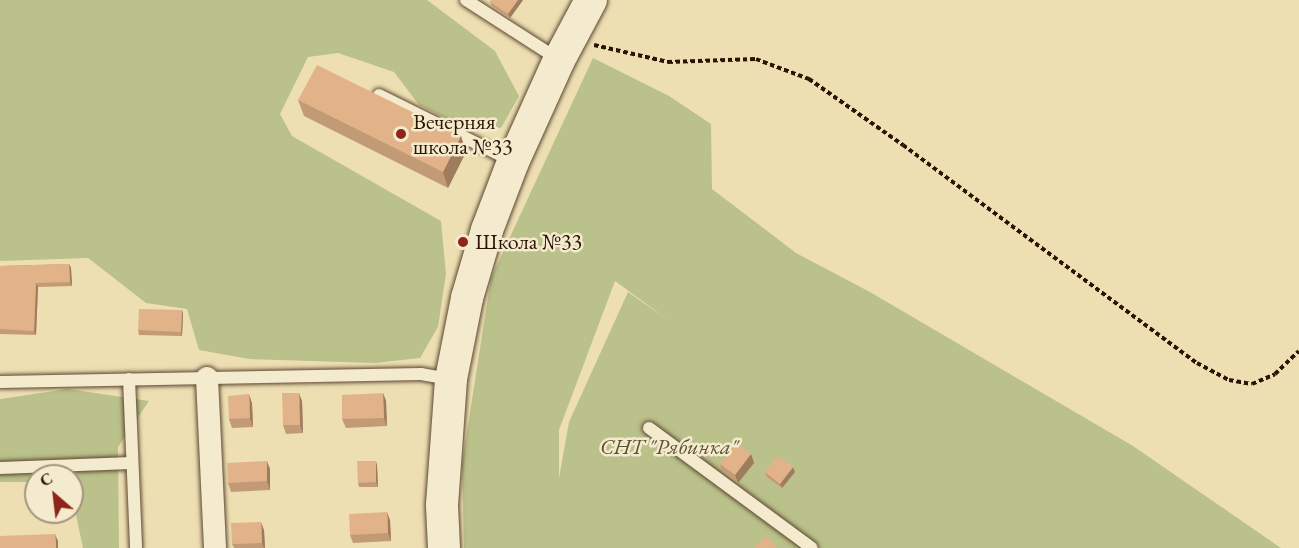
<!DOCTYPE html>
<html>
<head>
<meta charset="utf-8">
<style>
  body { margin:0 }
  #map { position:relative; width:1299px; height:548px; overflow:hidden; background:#eedfb3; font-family:"EB Garamond",serif }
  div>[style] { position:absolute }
  .green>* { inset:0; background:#bbc18b }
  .path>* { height:4px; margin-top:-2px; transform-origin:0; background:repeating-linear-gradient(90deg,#2b1404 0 4.5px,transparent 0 7.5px) }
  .roads { filter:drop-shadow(0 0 2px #5c4730) drop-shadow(0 0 2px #5c4730) }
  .lane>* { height:12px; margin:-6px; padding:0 6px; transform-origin:6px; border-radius:6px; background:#f4eace }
  .street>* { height:22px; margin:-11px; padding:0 11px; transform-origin:11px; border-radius:11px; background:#f4eace }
  .secondary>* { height:32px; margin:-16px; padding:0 16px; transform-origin:16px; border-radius:16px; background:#f4eace }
  .wall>* { inset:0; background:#c29a75 }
  .shaded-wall>* { inset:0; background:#9e7d5f }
  .building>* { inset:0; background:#e2b388 }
  .dots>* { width:16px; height:16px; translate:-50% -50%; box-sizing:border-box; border:3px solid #f4eace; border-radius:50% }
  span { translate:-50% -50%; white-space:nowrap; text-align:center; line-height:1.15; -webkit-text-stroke:5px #f4eace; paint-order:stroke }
  .poi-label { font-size:22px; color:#2b1404 }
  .left { translate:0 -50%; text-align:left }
  .park-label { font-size:22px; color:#5d5133; font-style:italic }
  .north { position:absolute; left:24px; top:464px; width:60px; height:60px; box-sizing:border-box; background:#f4eace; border:2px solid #a4947d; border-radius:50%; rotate:332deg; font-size:16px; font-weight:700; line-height:24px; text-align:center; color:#2b1404 }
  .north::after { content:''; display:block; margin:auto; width:21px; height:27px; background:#8f2418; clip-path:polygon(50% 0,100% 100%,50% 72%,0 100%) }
</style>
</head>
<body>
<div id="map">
  <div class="green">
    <div style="clip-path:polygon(0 0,427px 0,495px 51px,519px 96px,501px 128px,455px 123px,419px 105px,394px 72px,338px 53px,308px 57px,280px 114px,292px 136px,441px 221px,446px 274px,438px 327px,420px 358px,375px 363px,249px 359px,199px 350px,187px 309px,146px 303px,88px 258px,0 261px)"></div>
    <div style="clip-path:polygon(evenodd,593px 58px,669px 96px,711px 124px,712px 189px,796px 253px,870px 292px,1133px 446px,1281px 548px,464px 548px,462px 464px,491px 278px,593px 58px,615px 281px,671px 322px,628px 292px,569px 422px,559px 478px,559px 430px,615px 281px)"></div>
    <div style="clip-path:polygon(68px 389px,149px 401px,118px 447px,119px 548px,83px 548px,72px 496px,72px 476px,36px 476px,36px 484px,26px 482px,0 482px,0 399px)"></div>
  </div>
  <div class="path">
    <div style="left:594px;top:45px;width:76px;rotate:12.9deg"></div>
    <div style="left:668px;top:62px;width:88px;rotate:-2deg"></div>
    <div style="left:756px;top:59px;width:57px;rotate:20.7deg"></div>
    <div style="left:809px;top:79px;width:115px;rotate:35.1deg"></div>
    <div style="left:903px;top:145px;width:366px;rotate:36.6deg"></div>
    <div style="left:1197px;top:363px;width:36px;rotate:28deg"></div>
    <div style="left:1229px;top:380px;width:23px;rotate:10deg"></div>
    <div style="left:1252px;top:384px;width:25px;rotate:-23deg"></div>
    <div style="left:1275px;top:374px;width:33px;rotate:-44deg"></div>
  </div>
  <div class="roads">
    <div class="lane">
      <div style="left:466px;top:0;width:109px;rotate:32.7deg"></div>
      <div style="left:379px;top:95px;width:148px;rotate:26.4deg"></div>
      <div style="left:129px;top:379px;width:169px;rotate:87.6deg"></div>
      <div style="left:0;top:382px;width:421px;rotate:-1.1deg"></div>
      <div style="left:421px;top:374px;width:28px;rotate:10deg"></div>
      <div style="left:649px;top:428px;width:202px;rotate:36.4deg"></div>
      <div style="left:0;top:468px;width:132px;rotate:-2.2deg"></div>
    </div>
    <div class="street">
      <div style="left:207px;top:378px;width:170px;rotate:87.3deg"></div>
    </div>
    <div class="secondary">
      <div style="left:444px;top:548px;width:43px;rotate:-92.7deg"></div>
      <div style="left:442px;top:505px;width:126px;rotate:-85.9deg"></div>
      <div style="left:451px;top:379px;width:83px;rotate:-78.8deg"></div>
      <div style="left:467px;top:298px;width:71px;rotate:-73.6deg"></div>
      <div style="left:487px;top:230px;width:73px;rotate:-69.1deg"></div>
      <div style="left:513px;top:162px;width:112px;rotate:-65.7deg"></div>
      <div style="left:559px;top:60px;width:68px;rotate:-61.9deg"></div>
    </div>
  </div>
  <div class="wall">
    <div style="clip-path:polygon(491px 0,523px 0,510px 18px,492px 6px,490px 2px)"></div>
    <div style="clip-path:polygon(298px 100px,461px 136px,466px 152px,448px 188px,304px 116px)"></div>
    <div style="clip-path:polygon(69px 264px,71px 268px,72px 286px,38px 287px,36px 335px,0 334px,0 266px)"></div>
    <div style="clip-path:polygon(182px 310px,183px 314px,182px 336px,139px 335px,138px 330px)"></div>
    <div style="clip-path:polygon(383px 393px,386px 401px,387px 426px,346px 428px,342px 419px)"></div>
    <div style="clip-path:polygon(302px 401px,303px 433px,286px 434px,283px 425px)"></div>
    <div style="clip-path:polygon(252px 403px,253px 427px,232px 428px,229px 419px)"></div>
    <div style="clip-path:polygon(751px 454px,754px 463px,738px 483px,723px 472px,720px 464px)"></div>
    <div style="clip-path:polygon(377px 465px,378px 487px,359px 487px,358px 483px)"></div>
    <div style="clip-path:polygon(270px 469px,270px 490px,231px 492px,228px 483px)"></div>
    <div style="clip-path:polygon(765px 472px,795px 472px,782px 488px,767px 477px)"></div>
    <div style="clip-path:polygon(390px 520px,391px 541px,353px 543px,350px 535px)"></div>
    <div style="clip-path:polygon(264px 530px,265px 548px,234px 548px,232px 544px)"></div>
  </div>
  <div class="shaded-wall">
    <div style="clip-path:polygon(518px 0,523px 0,510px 18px,508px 14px)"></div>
    <div style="clip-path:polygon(461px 136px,466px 152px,448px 188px,443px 172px)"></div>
    <div style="clip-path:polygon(69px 264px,71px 268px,72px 286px,70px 282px)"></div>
    <div style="clip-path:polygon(36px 283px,38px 287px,36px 335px,34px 331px)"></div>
    <div style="clip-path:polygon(182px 310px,183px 314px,182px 336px,181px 332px)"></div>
    <div style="clip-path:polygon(299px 393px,302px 401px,303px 433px,300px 425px)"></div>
    <div style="clip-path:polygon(383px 393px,386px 401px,387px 426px,384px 418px)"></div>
    <div style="clip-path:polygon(249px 394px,252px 403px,253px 427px,250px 418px)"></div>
    <div style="clip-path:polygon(751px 454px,754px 463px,738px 483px,735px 475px)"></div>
    <div style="clip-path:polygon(267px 461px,270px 469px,270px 490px,267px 481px)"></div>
    <div style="clip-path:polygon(376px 461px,377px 465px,378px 487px,376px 482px)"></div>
    <div style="clip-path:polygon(793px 467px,795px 472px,782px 488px,780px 484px)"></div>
    <div style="clip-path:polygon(387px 512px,390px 520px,391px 541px,388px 533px)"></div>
    <div style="clip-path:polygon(261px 522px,264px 530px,265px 548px,264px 548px,262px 543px)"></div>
    <div style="clip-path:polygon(55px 534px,58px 541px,58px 548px,56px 548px)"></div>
  </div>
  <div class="building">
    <div style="clip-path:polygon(491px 0,518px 0,508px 14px,490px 2px)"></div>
    <div style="clip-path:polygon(317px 65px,461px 136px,443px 172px,298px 100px)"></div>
    <div style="clip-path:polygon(69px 264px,70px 282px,36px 283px,34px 331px,0 329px,0 266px)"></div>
    <div style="clip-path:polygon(139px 309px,182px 310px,181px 332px,138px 330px)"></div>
    <div style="clip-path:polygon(282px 393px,299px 393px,300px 425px,283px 425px)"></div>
    <div style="clip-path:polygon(383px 393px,384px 418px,342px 419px,342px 395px)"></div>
    <div style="clip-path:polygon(249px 394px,250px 418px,229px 419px,228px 396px)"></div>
    <div style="clip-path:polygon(736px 443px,751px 454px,735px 475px,720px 464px)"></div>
    <div style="clip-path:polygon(778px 456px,793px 467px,780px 484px,765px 472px)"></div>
    <div style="clip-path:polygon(267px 461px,267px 481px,228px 483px,227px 463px)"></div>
    <div style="clip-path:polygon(357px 461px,376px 461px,376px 482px,358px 483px)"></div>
    <div style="clip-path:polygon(387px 512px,388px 533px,350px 535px,349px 514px)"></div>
    <div style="clip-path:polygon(261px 522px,262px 543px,232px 544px,231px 523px)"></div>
    <div style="clip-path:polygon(55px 534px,56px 548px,0 548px,0 536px)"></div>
    <div style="clip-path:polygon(765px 536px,777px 546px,775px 548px,755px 548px)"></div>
  </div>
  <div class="dots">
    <div style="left:401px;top:134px;background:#8f2418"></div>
    <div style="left:463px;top:242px;background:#8f2418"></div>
  </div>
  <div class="poi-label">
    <span class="left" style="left:413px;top:134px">Вечерняя<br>школа №33</span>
    <span class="left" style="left:475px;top:242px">Школа №33</span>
  </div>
  <div class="park-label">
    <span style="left:669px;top:447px">СНТ "Рябинка"</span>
  </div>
  <div class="north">С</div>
</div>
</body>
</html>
